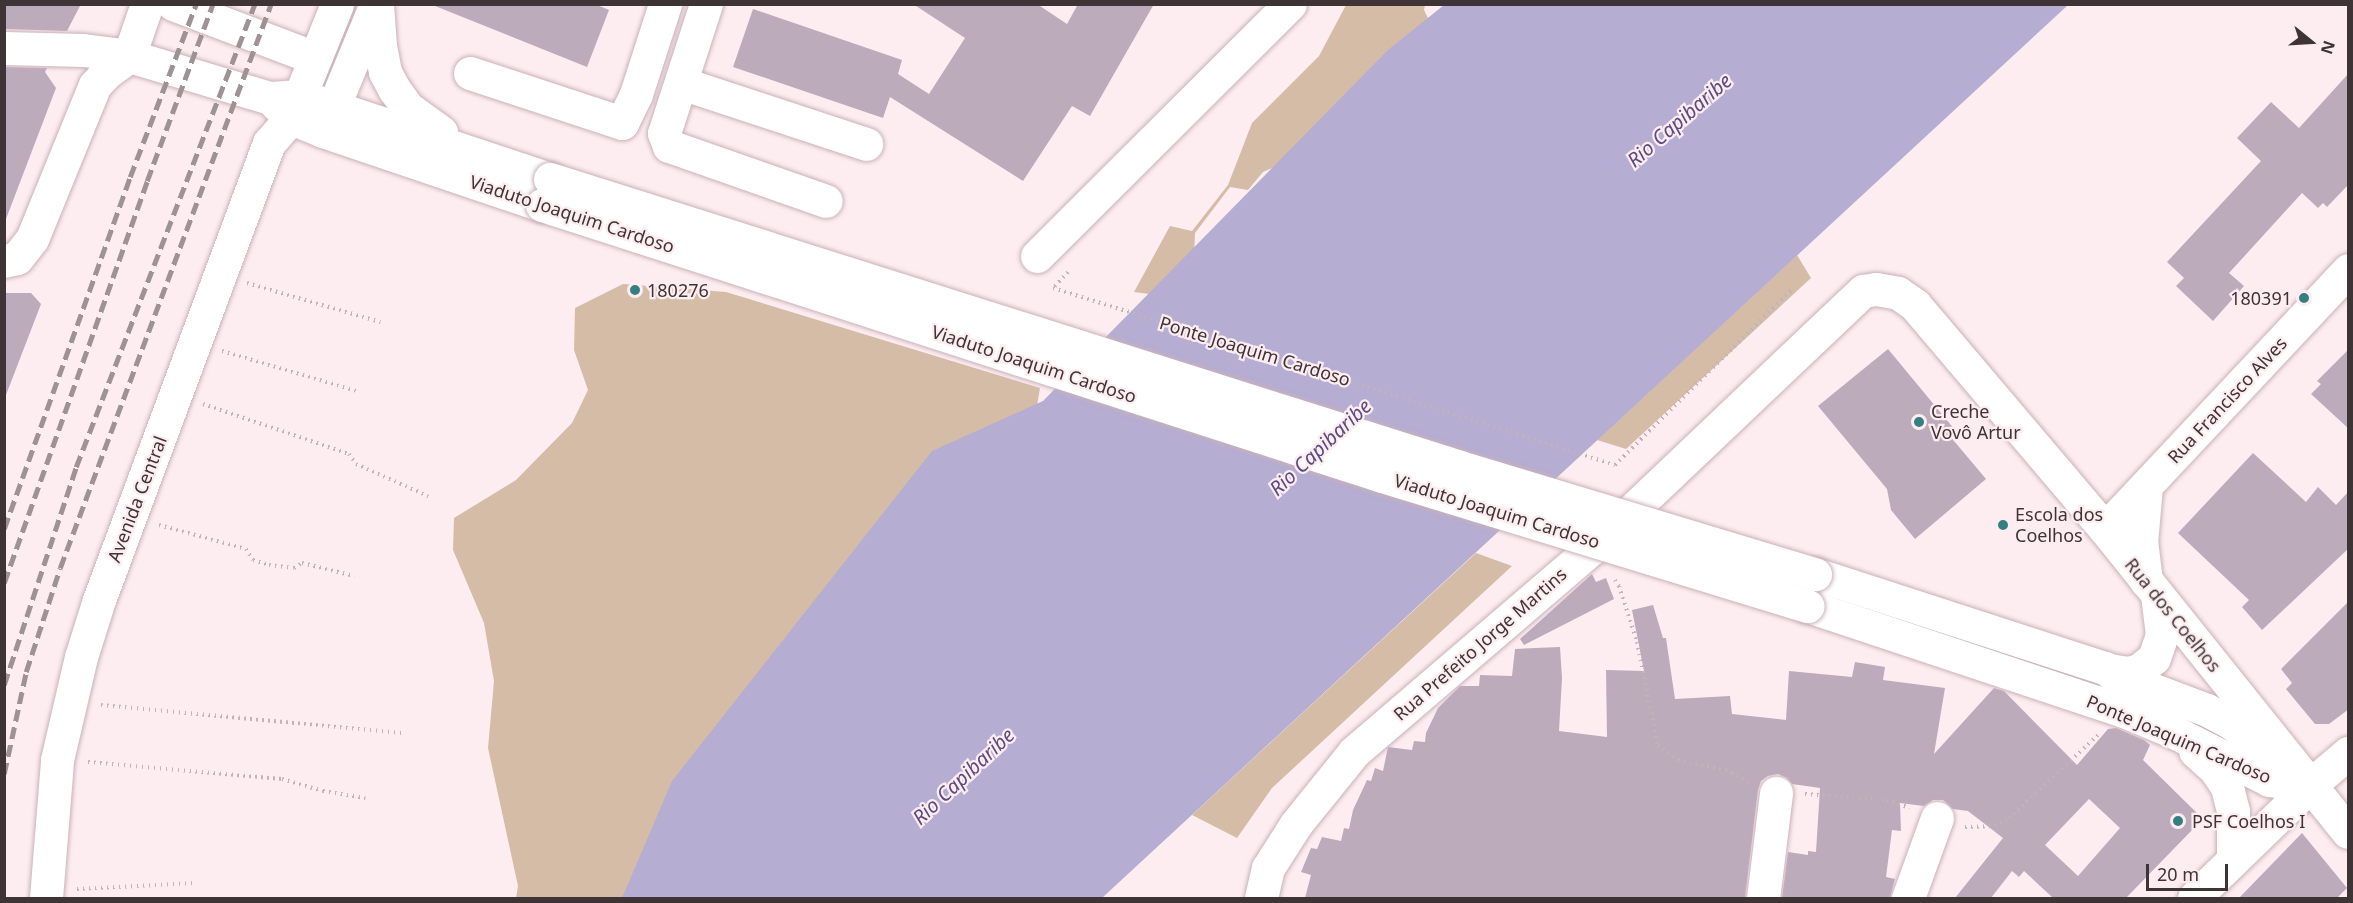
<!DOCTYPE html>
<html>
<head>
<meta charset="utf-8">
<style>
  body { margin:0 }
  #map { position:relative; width:2353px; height:903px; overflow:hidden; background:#fdedf1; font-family:"Noto Sans",sans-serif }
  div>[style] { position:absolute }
  .green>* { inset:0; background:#d5bca7 }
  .water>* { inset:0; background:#b5add2 }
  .building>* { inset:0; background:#bcabbb }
  .path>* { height:4px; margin-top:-2px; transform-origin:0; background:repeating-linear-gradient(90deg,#c1b3b6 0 1.5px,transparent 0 6px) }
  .roads { filter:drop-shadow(0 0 2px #cab1b8) drop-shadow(0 0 2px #cab1b8) }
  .minor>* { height:33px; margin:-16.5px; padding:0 16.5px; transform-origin:16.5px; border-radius:16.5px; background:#fff }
  .rail>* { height:4.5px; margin-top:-2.25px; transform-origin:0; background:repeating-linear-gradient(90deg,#9f9295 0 12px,transparent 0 18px) }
  .bridges { filter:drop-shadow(0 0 2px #cab1b8) drop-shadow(0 0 2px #cab1b8) }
  .minor-bridge>* { height:33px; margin:-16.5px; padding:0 16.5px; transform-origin:16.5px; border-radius:16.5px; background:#fff }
  .dots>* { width:16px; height:16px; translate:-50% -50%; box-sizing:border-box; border:3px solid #fdedf1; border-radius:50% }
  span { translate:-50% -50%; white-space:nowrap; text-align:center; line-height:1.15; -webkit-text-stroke:4.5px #fdedf1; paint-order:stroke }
  .street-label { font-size:18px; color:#3e3436 }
  .poi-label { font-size:18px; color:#3e3436 }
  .left { translate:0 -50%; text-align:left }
  .right { translate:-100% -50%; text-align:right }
  .water-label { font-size:20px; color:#5a4c7f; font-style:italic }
  .frame { position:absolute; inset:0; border:6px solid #3e3436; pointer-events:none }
  .north { position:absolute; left:2281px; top:12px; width:60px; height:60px; -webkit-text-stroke:4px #fdedf1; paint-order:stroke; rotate:108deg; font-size:16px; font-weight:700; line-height:24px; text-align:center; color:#3e3436 }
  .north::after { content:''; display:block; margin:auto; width:21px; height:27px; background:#3e3436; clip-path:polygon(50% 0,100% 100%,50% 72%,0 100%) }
  .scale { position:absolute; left:2146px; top:864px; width:82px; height:27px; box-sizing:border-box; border:3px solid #3e3436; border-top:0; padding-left:8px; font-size:18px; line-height:21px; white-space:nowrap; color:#3e3436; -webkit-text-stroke:4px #fdedf1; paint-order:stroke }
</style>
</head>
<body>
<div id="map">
  <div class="green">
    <div style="clip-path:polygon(1346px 5px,1425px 5px,1424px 10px,1431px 24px,1290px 160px,1263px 172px,1248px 190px,1230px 187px,1195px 233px,1194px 258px,1157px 295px,1134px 292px,1170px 226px,1192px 231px,1228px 185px,1252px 123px,1319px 56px)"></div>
    <div style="clip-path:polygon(1797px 255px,1811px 278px,1626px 449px,1597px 440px)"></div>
    <div style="clip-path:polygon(623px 284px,726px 292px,1040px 388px,1036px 412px,646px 898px,516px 898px,518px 886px,488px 748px,494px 681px,484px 623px,453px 550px,454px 518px,516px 480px,572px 423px,588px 390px,574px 350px,575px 308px)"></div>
    <div style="clip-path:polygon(1476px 553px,1512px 566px,1272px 788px,1237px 838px,1192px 815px)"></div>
  </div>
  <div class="water">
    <div style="clip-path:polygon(1444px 5px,2068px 5px,1102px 898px,622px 898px,672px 781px,932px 451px,1043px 401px,1388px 50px)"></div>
  </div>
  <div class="building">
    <div style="clip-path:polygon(4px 4px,81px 4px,67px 31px,4px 29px)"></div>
    <div style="clip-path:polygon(430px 4px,595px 4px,609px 10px,587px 67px)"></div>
    <div style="clip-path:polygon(913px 4px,1037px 4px,1067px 24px,1078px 4px,1154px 4px,1090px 116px,1072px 106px,1023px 181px,890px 97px,883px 118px,733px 67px,753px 9px,902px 60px,898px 74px,929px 94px,965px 38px)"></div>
    <div style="clip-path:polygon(4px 67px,47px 68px,45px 72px,56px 88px,6px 219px)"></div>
    <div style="clip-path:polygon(2349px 73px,2349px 184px,2327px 207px,2323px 203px,2318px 208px,2302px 193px,2229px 273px,2244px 286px,2213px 321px,2176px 286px,2184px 278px,2167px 262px,2261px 161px,2237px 138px,2271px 102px,2299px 128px)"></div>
    <div style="clip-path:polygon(4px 293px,31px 293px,41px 304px,6px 395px)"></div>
    <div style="clip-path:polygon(1888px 349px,1955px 430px,1949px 435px,1986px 479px,1915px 539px,1891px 510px,1887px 489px,1818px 406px)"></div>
    <div style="clip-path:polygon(2349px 349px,2349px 429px,2311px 394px,2321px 384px,2317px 381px)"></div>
    <div style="clip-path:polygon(2253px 453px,2306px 502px,2318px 487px,2336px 505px,2349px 491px,2349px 548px,2262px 630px,2242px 607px,2249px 600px,2178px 533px)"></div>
    <div style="clip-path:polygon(1592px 574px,1596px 582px,1606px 578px,1614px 599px,1524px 645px,1520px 639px)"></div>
    <div style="clip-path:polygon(2349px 601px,2349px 709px,2329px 724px,2315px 724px,2286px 689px,2292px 683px,2281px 669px)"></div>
    <div style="clip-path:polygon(evenodd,1653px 605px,1663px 638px,1666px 638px,1675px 699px,1730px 696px,1732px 714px,1786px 720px,1789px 671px,1852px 677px,1855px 662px,1885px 667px,1883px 680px,1945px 688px,1934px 754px,1994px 688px,2004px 691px,2077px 765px,2108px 729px,2116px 728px,2144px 740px,2150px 745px,2143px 760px,2201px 817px,2195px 827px,2126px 898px,2053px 898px,2024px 871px,2019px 877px,2012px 871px,1991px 898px,1955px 898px,2003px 838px,1968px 811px,1953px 809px,1943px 800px,1933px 800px,1924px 806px,1900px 803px,1901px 831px,1892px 830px,1886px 877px,1895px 879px,1890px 898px,1782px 898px,1788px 852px,1808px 855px,1808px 851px,1816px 852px,1820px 788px,1792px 784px,1787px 778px,1778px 774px,1768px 776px,1761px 781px,1758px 790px,1745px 898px,1305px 898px,1311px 875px,1301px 872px,1311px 848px,1317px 849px,1322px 837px,1341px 841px,1344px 828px,1349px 829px,1353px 810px,1367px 780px,1371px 781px,1375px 768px,1383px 771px,1388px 747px,1412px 750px,1414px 741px,1425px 742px,1426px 733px,1438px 708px,1460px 686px,1479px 686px,1480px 675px,1512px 676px,1515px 649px,1560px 647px,1562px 678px,1559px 731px,1607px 737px,1606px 670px,1644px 671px,1632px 610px,1653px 605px,2089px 799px,2120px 828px,2078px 876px,2045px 845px,2089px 799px)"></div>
    <div style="clip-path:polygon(2302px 833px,2347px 888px,2337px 898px,2239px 898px)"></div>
  </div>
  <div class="path">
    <div style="left:1068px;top:272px;width:22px;rotate:133deg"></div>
    <div style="left:1053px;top:288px;width:589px;rotate:17.48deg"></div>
    <div style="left:1615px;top:465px;width:250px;rotate:-44.8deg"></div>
    <div style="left:247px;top:283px;width:139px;rotate:16.3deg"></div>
    <div style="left:222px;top:351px;width:141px;rotate:16.5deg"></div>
    <div style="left:203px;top:404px;width:154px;rotate:18.9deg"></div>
    <div style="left:349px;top:454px;width:12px;rotate:55deg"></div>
    <div style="left:356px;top:464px;width:79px;rotate:24deg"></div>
    <div style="left:159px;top:525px;width:90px;rotate:15.4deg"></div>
    <div style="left:246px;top:549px;width:13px;rotate:58deg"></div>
    <div style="left:253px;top:560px;width:17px;rotate:17deg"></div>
    <div style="left:269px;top:565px;width:25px;rotate:7deg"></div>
    <div style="left:294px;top:568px;width:9px;rotate:-32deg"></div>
    <div style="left:302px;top:563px;width:54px;rotate:14deg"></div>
    <div style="left:1615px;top:580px;width:7px;rotate:56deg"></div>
    <div style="left:1619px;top:586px;width:59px;rotate:72.2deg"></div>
    <div style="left:1637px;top:642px;width:105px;rotate:78.5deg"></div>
    <div style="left:1658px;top:745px;width:25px;rotate:37deg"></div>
    <div style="left:1678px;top:760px;width:49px;rotate:11.8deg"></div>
    <div style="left:1726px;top:770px;width:26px;rotate:28deg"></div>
    <div style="left:101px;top:705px;width:302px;rotate:5.3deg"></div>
    <div style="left:88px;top:762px;width:195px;rotate:5deg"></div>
    <div style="left:282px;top:779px;width:43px;rotate:16.3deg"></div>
    <div style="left:323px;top:791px;width:43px;rotate:9.5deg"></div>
    <div style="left:1805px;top:794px;width:82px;rotate:4.2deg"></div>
    <div style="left:1887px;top:800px;width:24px;rotate:19deg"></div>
    <div style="left:1965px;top:827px;width:30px;rotate:-2deg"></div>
    <div style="left:1995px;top:826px;width:16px;rotate:-30deg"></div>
    <div style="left:2009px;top:818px;width:123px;rotate:-43deg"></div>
    <div style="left:77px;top:889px;width:117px;rotate:-2.9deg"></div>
  </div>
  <div class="roads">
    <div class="minor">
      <div style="left:173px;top:4px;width:152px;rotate:20.8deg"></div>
      <div style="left:377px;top:4px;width:42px;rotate:85.9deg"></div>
      <div style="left:380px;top:46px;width:26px;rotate:79deg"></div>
      <div style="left:385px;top:72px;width:19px;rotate:62deg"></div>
      <div style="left:394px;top:89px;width:24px;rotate:54deg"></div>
      <div style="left:408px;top:108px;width:41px;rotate:36deg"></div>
      <div style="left:706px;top:4px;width:136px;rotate:108deg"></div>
      <div style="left:664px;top:133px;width:14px;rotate:69deg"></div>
      <div style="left:669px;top:146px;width:166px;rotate:19.3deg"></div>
      <div style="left:4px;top:48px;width:79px;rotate:1.5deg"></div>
      <div style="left:83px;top:50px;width:46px;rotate:7.4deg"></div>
      <div style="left:129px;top:56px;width:147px;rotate:16.6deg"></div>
      <div style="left:270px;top:98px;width:30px;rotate:-4deg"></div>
      <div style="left:300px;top:96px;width:263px;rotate:18.4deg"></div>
      <div style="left:129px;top:56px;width:55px;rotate:-70.9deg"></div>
      <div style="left:470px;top:73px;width:160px;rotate:18.2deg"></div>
      <div style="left:622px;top:123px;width:32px;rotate:-64deg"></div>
      <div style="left:636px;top:94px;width:95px;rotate:-72.1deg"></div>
      <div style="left:681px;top:83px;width:195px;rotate:18.2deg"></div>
      <div style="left:276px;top:104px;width:21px;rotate:43deg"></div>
      <div style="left:291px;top:118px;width:35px;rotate:22deg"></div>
      <div style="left:323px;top:131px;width:231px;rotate:18.7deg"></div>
      <div style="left:326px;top:125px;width:129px;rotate:-67.6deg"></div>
      <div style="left:1037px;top:256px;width:357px;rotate:-44.9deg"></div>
      <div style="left:4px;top:261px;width:13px;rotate:-13deg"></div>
      <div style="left:17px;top:258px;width:24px;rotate:-52deg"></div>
      <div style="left:32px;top:239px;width:166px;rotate:-67.8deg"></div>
      <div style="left:95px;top:85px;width:16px;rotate:-47deg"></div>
      <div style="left:106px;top:73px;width:29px;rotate:-36deg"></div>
      <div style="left:2105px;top:529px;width:355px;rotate:-46.8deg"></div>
      <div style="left:1815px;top:574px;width:305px;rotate:18deg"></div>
      <div style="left:2105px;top:668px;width:11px;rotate:38deg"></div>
      <div style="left:2114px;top:675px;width:99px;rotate:20.6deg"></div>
      <div style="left:2207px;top:710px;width:26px;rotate:28deg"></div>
      <div style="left:2230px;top:722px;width:43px;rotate:37.4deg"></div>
      <div style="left:2146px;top:581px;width:38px;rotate:-97deg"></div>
      <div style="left:2141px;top:543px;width:57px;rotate:-85deg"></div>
      <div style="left:1808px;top:606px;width:333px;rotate:18.4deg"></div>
      <div style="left:2124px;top:711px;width:56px;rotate:22.9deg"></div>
      <div style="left:2176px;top:733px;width:104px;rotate:26.8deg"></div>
      <div style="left:2269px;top:780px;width:41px;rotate:7deg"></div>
      <div style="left:2109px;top:670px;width:19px;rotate:9deg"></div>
      <div style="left:2128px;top:673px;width:11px;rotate:-15deg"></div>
      <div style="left:2139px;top:670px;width:19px;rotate:-39deg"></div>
      <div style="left:2154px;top:658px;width:24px;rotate:-71deg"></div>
      <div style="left:2162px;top:635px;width:40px;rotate:-97.1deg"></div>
      <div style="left:2195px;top:751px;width:27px;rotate:42deg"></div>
      <div style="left:2215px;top:769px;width:22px;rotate:56deg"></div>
      <div style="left:2227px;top:787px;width:25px;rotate:76deg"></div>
      <div style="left:2233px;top:811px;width:47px;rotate:90deg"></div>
      <div style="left:46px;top:898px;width:138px;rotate:-85.4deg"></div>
      <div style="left:57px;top:760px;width:106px;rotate:-76.9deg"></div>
      <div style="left:81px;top:657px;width:60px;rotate:-72.5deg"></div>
      <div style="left:99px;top:600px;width:488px;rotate:-69.6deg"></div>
      <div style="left:269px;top:143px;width:33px;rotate:-49deg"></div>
      <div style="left:291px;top:118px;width:123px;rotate:-68deg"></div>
      <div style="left:1261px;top:898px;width:31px;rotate:-77deg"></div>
      <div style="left:1268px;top:868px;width:52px;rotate:-57.5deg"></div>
      <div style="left:1296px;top:824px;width:92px;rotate:-51.1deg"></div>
      <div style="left:1354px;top:752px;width:312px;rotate:-40.6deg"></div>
      <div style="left:1591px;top:549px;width:375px;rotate:-43.5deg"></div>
      <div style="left:1863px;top:291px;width:13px;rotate:-9deg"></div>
      <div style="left:1876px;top:289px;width:22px;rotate:10deg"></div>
      <div style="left:1898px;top:293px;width:21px;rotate:35deg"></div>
      <div style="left:1915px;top:305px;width:294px;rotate:49.7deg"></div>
      <div style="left:2105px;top:529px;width:388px;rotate:51.3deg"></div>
      <div style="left:1763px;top:898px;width:106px;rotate:-82.9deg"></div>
      <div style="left:1908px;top:898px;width:85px;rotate:-70.1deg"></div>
      <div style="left:2194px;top:898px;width:162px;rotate:-44.2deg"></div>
      <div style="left:2310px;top:785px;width:50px;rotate:-40.1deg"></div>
    </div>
  </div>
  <div class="rail">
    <div style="left:4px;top:529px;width:374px;rotate:-70.3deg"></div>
    <div style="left:130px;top:177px;width:185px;rotate:-69.1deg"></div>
    <div style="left:4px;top:583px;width:427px;rotate:-70.4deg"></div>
    <div style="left:147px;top:181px;width:189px;rotate:-69.6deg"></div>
    <div style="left:4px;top:685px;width:230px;rotate:-71.7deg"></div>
    <div style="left:76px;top:467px;width:496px;rotate:-68.9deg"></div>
    <div style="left:4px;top:774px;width:104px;rotate:-77.8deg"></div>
    <div style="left:26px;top:672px;width:109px;rotate:-71.9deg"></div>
    <div style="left:60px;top:568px;width:602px;rotate:-69.49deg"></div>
  </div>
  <div class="bridges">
    <div class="minor-bridge">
      <div style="left:550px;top:179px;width:954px;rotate:17.56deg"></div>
      <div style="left:1460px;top:467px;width:371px;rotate:16.8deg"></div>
      <div style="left:542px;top:205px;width:883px;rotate:17.88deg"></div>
      <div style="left:1382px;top:476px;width:445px;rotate:17deg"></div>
    </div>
  </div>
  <div class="dots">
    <div style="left:635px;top:290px;background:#357e82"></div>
    <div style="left:2304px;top:298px;background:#357e82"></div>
    <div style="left:1919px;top:422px;background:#357e82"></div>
    <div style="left:2003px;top:525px;background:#357e82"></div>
    <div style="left:2178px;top:821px;background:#357e82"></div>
  </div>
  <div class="street-label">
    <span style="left:572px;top:214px;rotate:18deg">Viaduto Joaquim Cardoso</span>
    <span style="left:1255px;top:351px;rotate:17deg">Ponte Joaquim Cardoso</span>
    <span style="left:1034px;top:364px;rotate:18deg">Viaduto Joaquim Cardoso</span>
    <span style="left:2227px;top:400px;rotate:-47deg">Rua Francisco Alves</span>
    <span style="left:137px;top:499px;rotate:-69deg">Avenida Central</span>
    <span style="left:1497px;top:511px;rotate:17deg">Viaduto Joaquim Cardoso</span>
    <span style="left:2173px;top:615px;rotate:51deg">Rua dos Coelhos</span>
    <span style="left:1480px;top:644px;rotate:-41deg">Rua Prefeito Jorge Martins</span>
    <span style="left:2179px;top:739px;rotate:23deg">Ponte Joaquim Cardoso</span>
  </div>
  <div class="poi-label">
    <span class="left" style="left:647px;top:290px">180276</span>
    <span class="right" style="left:2292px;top:298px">180391</span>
    <span class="left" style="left:1931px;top:422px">Creche<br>Vovô Artur</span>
    <span class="left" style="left:2015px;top:525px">Escola dos<br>Coelhos</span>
    <span class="left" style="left:2192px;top:821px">PSF Coelhos I</span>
  </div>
  <div class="water-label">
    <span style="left:1679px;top:120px;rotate:-41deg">Rio Capibaribe</span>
    <span style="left:1320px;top:447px;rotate:-43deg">Rio Capibaribe</span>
    <span style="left:963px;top:776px;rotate:-43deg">Rio Capibaribe</span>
  </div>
  <div class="frame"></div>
  <div class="north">N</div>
  <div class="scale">20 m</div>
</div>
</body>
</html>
